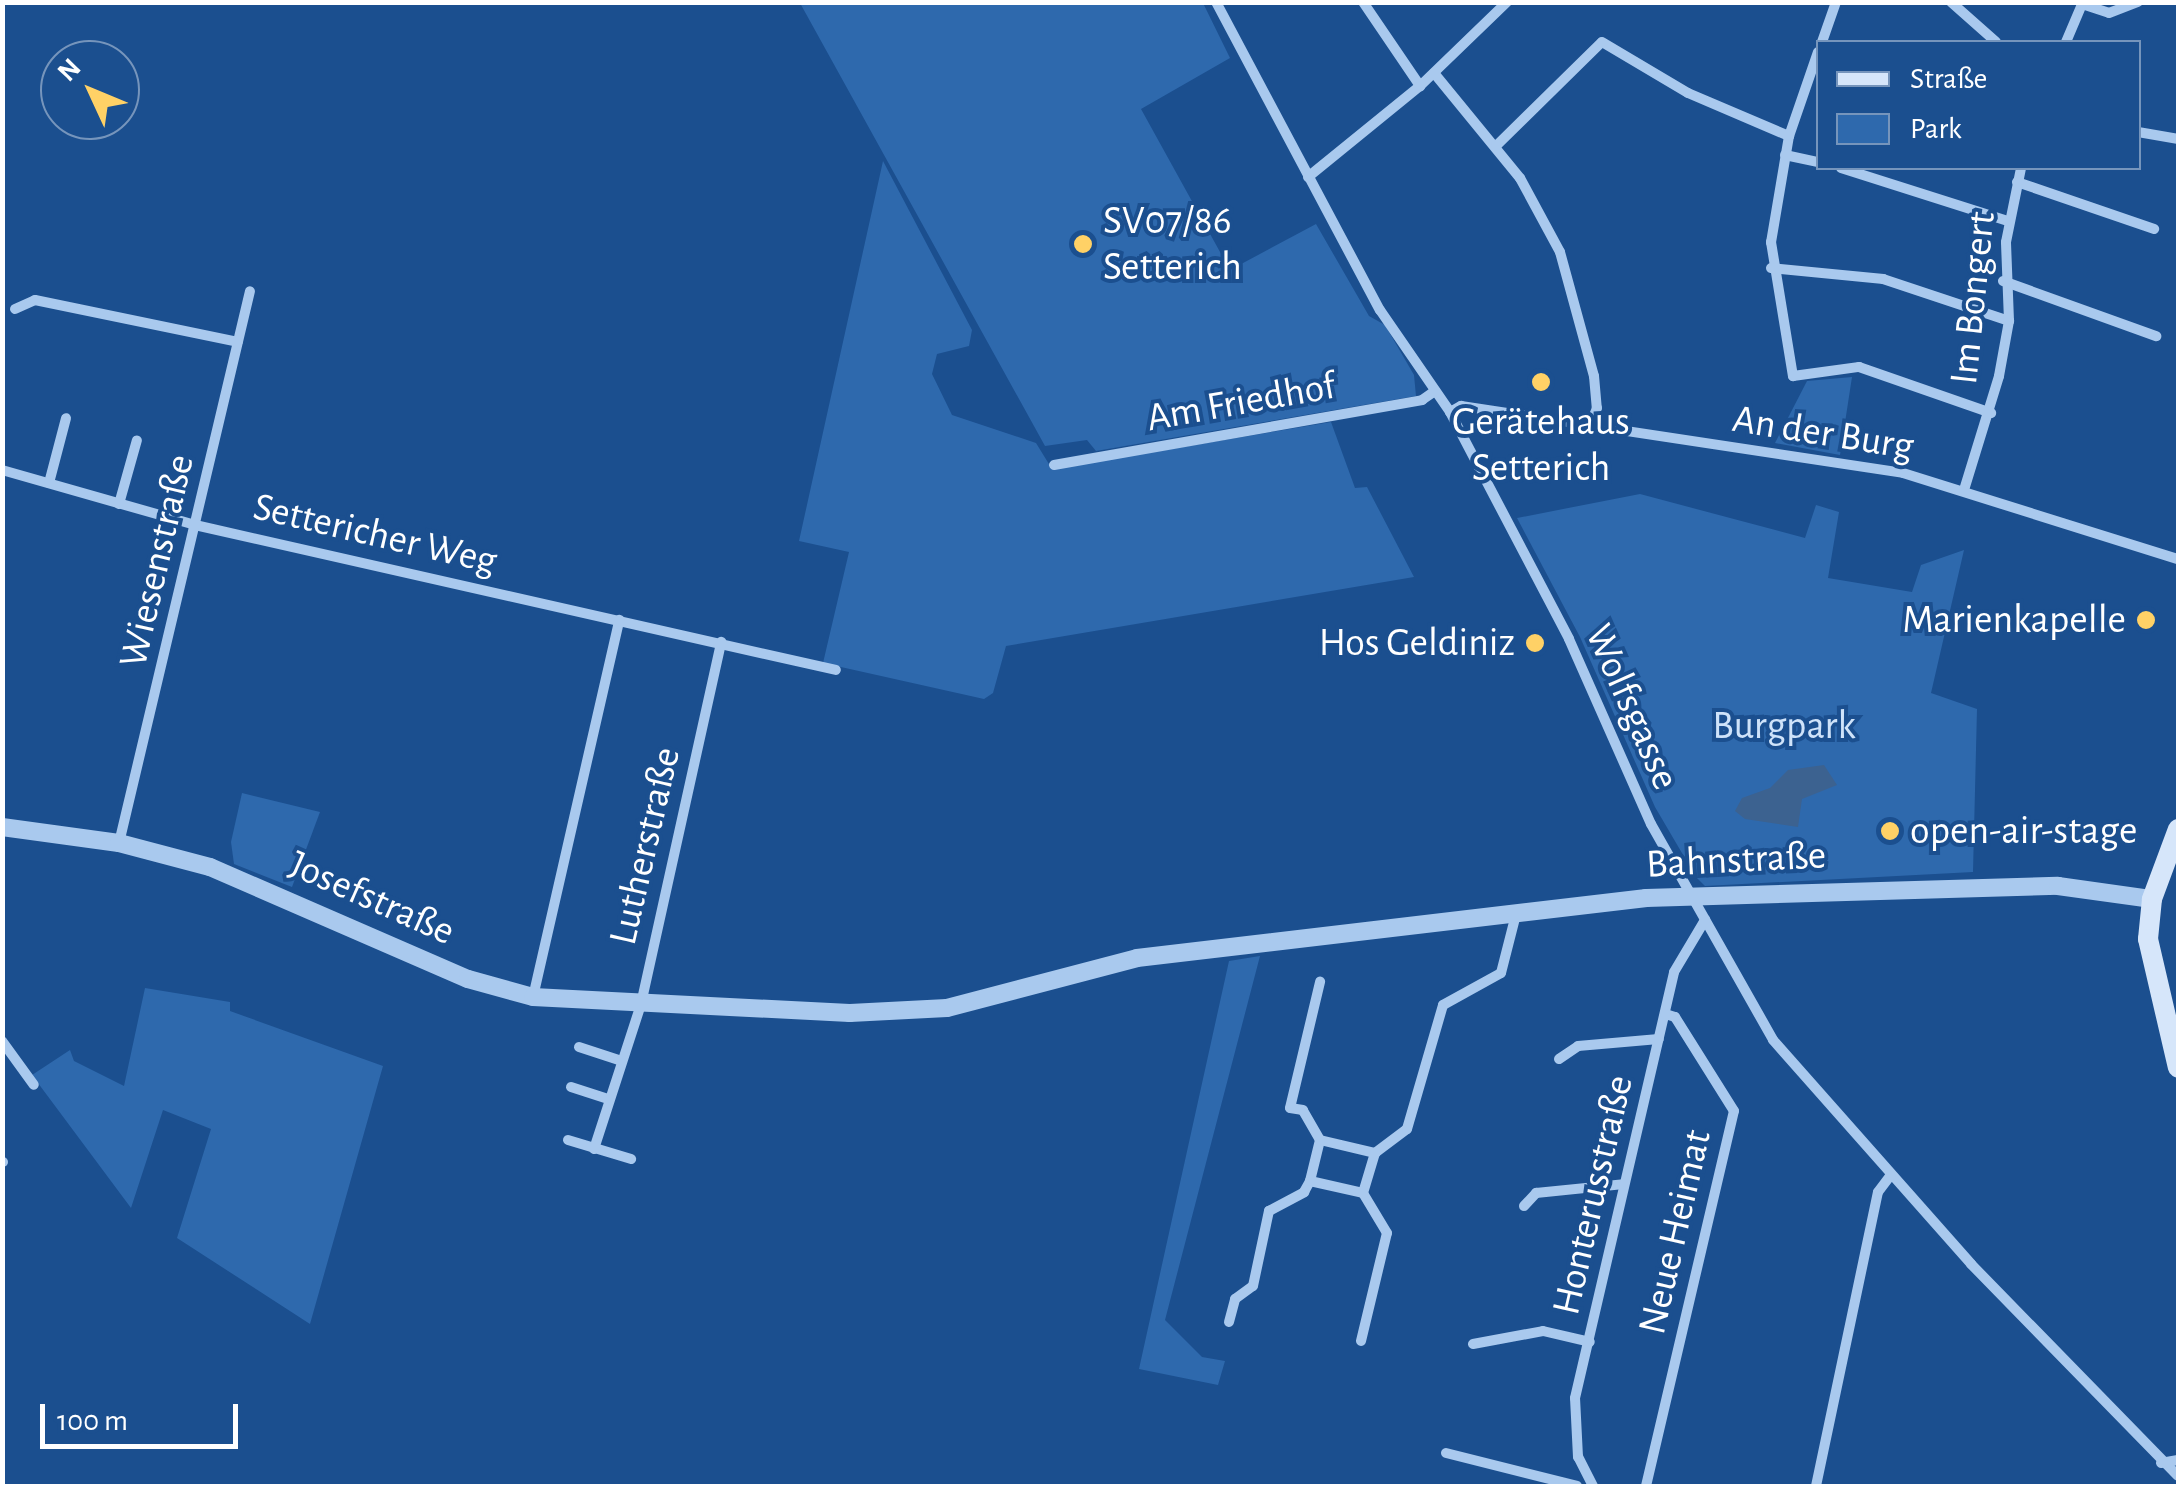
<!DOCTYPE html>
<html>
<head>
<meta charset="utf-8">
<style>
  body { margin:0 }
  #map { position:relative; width:2181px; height:1489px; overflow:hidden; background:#1b4f8f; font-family:"Alegreya Sans",sans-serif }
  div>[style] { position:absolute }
  .green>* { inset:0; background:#2e69ad }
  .water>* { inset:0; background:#3c6290 }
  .minor>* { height:10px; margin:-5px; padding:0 5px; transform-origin:5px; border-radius:5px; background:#a9c9ee }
  .tertiary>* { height:18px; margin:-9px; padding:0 9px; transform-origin:9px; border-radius:9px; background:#a9c9ee }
  .secondary>* { height:20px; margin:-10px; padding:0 10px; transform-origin:10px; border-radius:10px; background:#d6e6fa }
  .dots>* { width:28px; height:28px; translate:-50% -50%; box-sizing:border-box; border:5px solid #1b4f8f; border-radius:50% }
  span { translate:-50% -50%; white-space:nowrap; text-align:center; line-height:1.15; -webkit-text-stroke:8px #1b4f8f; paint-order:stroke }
  .poi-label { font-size:40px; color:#fff }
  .left { translate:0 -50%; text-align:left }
  .right { translate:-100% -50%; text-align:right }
  .street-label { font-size:40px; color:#fff }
  .park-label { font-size:40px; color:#cfe3fa }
  .frame { position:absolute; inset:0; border:5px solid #fff; pointer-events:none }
  .legend { position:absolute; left:1816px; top:40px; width:325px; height:130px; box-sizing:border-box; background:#1b4f8f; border:2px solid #7695bc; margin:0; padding:12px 18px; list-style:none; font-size:30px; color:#fff }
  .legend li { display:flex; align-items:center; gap:20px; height:50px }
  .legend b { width:50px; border:2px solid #7695bc }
  .north { position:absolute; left:40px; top:40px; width:100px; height:100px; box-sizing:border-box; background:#1b4f8f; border:2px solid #7695bc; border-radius:50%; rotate:314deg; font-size:28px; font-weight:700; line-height:40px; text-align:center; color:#fff }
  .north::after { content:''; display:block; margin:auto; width:35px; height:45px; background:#ffd166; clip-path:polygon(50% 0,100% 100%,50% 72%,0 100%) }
  .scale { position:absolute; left:40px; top:1404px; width:198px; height:45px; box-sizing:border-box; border:5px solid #fff; border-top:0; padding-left:12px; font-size:30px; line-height:35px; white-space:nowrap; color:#fff; -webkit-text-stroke:8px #1b4f8f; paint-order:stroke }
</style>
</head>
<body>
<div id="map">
  <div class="green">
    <div style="clip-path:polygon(800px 3px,1203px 3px,1230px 58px,1141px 109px,1230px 270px,1316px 224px,1369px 316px,1385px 325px,1414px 375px,1416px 396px,1096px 451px,1087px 440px,1045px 446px)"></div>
    <div style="clip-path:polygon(883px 161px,972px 330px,969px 346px,937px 354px,932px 374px,952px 415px,1036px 443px,1052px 469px,1331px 422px,1355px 488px,1367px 487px,1414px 577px,1006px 646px,993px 693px,984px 699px,823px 663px,849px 552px,799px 541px)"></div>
    <div style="clip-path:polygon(1852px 377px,1840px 455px,1775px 443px,1807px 381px)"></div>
    <div style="clip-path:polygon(1640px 494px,1805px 538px,1816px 505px,1839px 512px,1828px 578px,1912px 592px,1921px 565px,1964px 550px,1931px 693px,1977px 709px,1973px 872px,1705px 886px,1696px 877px,1655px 807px,1580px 637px,1517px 518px)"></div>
    <div style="clip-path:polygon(242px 793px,320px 812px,292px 887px,234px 864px,231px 842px)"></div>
    <div style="clip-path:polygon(1260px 956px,1165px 1320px,1202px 1357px,1225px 1361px,1218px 1385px,1139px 1369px,1229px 961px)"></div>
    <div style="clip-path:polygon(145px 988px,230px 1002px,230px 1011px,383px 1066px,310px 1324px,177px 1238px,211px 1129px,163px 1110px,131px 1208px,32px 1075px,70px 1050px,74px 1061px,124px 1086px)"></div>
  </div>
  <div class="water">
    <div style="clip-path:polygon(1824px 765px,1837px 785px,1802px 799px,1798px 827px,1745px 819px,1735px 811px,1742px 798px,1770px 788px,1788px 770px)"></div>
  </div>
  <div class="minor">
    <div style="left:1216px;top:2px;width:349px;rotate:62deg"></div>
    <div style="left:1380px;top:310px;width:124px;rotate:55.5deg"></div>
    <div style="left:1450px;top:412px;width:256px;rotate:62.3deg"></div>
    <div style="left:1569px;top:639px;width:202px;rotate:66.1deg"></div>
    <div style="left:1651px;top:824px;width:248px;rotate:60.5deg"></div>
    <div style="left:1773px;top:1040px;width:299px;rotate:48.5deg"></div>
    <div style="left:1971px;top:1264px;width:296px;rotate:45.7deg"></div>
    <div style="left:1363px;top:2px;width:102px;rotate:55.8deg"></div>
    <div style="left:1951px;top:2px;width:60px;rotate:41.6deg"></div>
    <div style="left:2082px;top:4px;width:28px;rotate:18deg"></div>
    <div style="left:2109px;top:13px;width:31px;rotate:-21deg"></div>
    <div style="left:1822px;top:42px;width:42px;rotate:-70.7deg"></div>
    <div style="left:2066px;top:42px;width:43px;rotate:-67deg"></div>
    <div style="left:1818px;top:52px;width:89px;rotate:109deg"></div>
    <div style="left:1789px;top:136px;width:108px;rotate:99.6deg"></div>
    <div style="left:1771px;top:242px;width:136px;rotate:80.7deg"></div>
    <div style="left:1793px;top:376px;width:67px;rotate:-7.8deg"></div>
    <div style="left:1859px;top:367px;width:140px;rotate:19.2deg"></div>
    <div style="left:1434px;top:73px;width:136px;rotate:50.7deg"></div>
    <div style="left:1520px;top:178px;width:84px;rotate:61.6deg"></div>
    <div style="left:1560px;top:252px;width:129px;rotate:74.7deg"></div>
    <div style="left:1594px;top:376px;width:32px;rotate:85deg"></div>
    <div style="left:1597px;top:408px;width:18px;rotate:112deg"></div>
    <div style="left:2138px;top:132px;width:41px;rotate:9.9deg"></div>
    <div style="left:1496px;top:146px;width:148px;rotate:-44.5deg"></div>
    <div style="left:1602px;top:42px;width:100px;rotate:30.7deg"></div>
    <div style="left:1688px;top:93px;width:110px;rotate:23.1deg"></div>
    <div style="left:1785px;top:155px;width:34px;rotate:12deg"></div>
    <div style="left:1841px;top:168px;width:175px;rotate:17.6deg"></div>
    <div style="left:1308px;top:177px;width:144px;rotate:-39.1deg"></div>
    <div style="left:1420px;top:86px;width:121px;rotate:-44deg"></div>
    <div style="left:2017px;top:182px;width:145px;rotate:18.9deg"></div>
    <div style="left:1771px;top:268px;width:113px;rotate:5.6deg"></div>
    <div style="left:1883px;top:279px;width:133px;rotate:18.4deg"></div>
    <div style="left:2003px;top:281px;width:163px;rotate:19.8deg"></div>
    <div style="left:15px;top:309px;width:22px;rotate:-24deg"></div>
    <div style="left:35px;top:300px;width:207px;rotate:11.7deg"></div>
    <div style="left:1450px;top:412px;width:13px;rotate:-29deg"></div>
    <div style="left:1461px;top:406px;width:447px;rotate:8.6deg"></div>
    <div style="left:1903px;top:473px;width:288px;rotate:17.4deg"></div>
    <div style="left:1054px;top:465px;width:374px;rotate:-10deg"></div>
    <div style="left:1422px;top:400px;width:16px;rotate:-35deg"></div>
    <div style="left:2px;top:470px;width:201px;rotate:15.9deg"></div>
    <div style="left:195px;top:525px;width:657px;rotate:12.75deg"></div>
    <div style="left:49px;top:483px;width:67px;rotate:-75.3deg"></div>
    <div style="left:1964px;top:490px;width:119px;rotate:-72.9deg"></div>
    <div style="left:1999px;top:376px;width:56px;rotate:-79.7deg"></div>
    <div style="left:2009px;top:321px;width:79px;rotate:-92.2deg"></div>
    <div style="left:2006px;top:242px;width:76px;rotate:-78.5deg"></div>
    <div style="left:119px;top:504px;width:66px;rotate:-74.3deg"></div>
    <div style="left:119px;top:843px;width:567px;rotate:-76.65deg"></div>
    <div style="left:533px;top:997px;width:387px;rotate:-77.1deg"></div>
    <div style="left:2px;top:1041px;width:54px;rotate:54deg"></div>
    <div style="left:579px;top:1047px;width:45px;rotate:18deg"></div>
    <div style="left:1559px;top:1059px;width:23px;rotate:-34deg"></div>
    <div style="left:1578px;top:1046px;width:81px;rotate:-4.9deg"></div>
    <div style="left:571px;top:1087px;width:39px;rotate:18deg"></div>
    <div style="left:568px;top:1140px;width:66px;rotate:16.8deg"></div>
    <div style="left:1320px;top:1140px;width:57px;rotate:13.3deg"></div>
    <div style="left:594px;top:1149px;width:152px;rotate:-72deg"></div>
    <div style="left:641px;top:1004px;width:371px;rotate:-77.5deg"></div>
    <div style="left:2px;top:1162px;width:1px"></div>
    <div style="left:1310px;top:1181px;width:54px;rotate:12.8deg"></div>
    <div style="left:1524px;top:1206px;width:18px;rotate:-47deg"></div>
    <div style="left:1536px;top:1193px;width:88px;rotate:-5.8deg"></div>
    <div style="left:1229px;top:1322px;width:24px;rotate:-75deg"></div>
    <div style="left:1235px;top:1299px;width:22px;rotate:-36deg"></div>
    <div style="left:1253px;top:1286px;width:77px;rotate:-78deg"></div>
    <div style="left:1269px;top:1211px;width:40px;rotate:-28deg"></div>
    <div style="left:1304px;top:1192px;width:13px;rotate:-61deg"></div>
    <div style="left:1310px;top:1181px;width:42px;rotate:-76.3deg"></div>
    <div style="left:1320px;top:1140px;width:34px;rotate:-120deg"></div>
    <div style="left:1303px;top:1110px;width:13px;rotate:-171deg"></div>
    <div style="left:1290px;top:1108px;width:130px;rotate:-76.6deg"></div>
    <div style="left:1361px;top:1341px;width:111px;rotate:-76.5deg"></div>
    <div style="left:1387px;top:1233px;width:47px;rotate:-121deg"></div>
    <div style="left:1363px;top:1193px;width:42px;rotate:-73.3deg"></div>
    <div style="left:1375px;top:1153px;width:40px;rotate:-37deg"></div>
    <div style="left:1407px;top:1129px;width:129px;rotate:-73.8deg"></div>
    <div style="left:1443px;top:1005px;width:66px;rotate:-28.9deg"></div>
    <div style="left:1501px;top:973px;width:61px;rotate:-75.7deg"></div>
    <div style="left:1473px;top:1344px;width:71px;rotate:-10.5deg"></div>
    <div style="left:1543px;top:1331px;width:48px;rotate:13.2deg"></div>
    <div style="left:1446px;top:1453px;width:135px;rotate:14.1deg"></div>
    <div style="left:2161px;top:1463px;width:17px;rotate:-10deg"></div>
    <div style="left:1593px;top:1486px;width:33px;rotate:-117deg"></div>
    <div style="left:1578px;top:1457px;width:59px;rotate:-92.9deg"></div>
    <div style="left:1575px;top:1398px;width:437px;rotate:-76.9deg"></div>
    <div style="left:1674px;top:972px;width:61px;rotate:-59.2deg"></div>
    <div style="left:1646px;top:1486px;width:385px;rotate:-76.8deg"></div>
    <div style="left:1734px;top:1111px;width:111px;rotate:-122.1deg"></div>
    <div style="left:1675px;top:1017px;width:10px;rotate:-163deg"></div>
    <div style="left:1816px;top:1486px;width:300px;rotate:-78.1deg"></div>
    <div style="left:1878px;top:1192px;width:21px;rotate:-53deg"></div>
  </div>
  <div class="tertiary">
    <div style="left:2px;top:827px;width:118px;rotate:7.8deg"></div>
    <div style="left:119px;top:843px;width:94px;rotate:14.8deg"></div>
    <div style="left:210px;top:867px;width:281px;rotate:23.5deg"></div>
    <div style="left:468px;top:979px;width:67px;rotate:15.5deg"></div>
    <div style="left:533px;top:997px;width:317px;rotate:2.9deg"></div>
    <div style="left:850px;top:1013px;width:97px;rotate:-3deg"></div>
    <div style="left:947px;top:1008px;width:196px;rotate:-14.7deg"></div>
    <div style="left:1137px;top:958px;width:513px;rotate:-6.72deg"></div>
    <div style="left:1646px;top:898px;width:412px;rotate:-1.7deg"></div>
    <div style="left:2058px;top:886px;width:95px;rotate:7.9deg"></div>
  </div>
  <div class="secondary">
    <div style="left:2178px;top:829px;width:75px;rotate:110.4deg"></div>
    <div style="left:2152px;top:899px;width:40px;rotate:95.7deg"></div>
    <div style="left:2148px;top:939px;width:132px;rotate:76.9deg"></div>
  </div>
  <div class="dots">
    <div style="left:1083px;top:244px;background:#ffd166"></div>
    <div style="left:1541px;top:382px;background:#ffd166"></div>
    <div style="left:2146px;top:620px;background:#ffd166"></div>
    <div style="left:1535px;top:643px;background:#ffd166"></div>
    <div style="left:1890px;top:831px;background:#ffd166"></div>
  </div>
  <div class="poi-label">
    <span class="left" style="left:1103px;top:244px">SV07/86<br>Setterich</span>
    <span style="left:1541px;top:445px">Gerätehaus<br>Setterich</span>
    <span class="right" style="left:2126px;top:620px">Marienkapelle</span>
    <span class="right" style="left:1515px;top:643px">Hos Geldiniz</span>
    <span class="left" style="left:1910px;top:831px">open-air-stage</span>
  </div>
  <div class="street-label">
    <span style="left:1973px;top:298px;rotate:-84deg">Im Bongert</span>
    <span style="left:1241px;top:402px;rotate:-10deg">Am Friedhof</span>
    <span style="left:1823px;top:433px;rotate:9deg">An der Burg</span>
    <span style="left:375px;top:534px;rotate:13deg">Settericher Weg</span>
    <span style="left:157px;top:561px;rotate:-77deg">Wiesenstraße</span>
    <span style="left:1632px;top:707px;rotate:66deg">Wolfsgasse</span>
    <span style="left:645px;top:846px;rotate:-77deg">Lutherstraße</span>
    <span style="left:1736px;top:860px;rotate:-3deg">Bahnstraße</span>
    <span style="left:372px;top:898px;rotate:24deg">Josefstraße</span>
    <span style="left:1593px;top:1195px;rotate:-77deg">Honterusstraße</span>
    <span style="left:1675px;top:1232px;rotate:-77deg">Neue Heimat</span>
  </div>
  <div class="park-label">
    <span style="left:1784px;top:726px">Burgpark</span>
  </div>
  <div class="frame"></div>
  <ul class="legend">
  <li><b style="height:12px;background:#d6e6fa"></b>Straße</li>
  <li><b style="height:28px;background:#2e69ad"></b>Park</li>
  </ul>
  <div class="north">N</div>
  <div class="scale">100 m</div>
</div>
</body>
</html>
